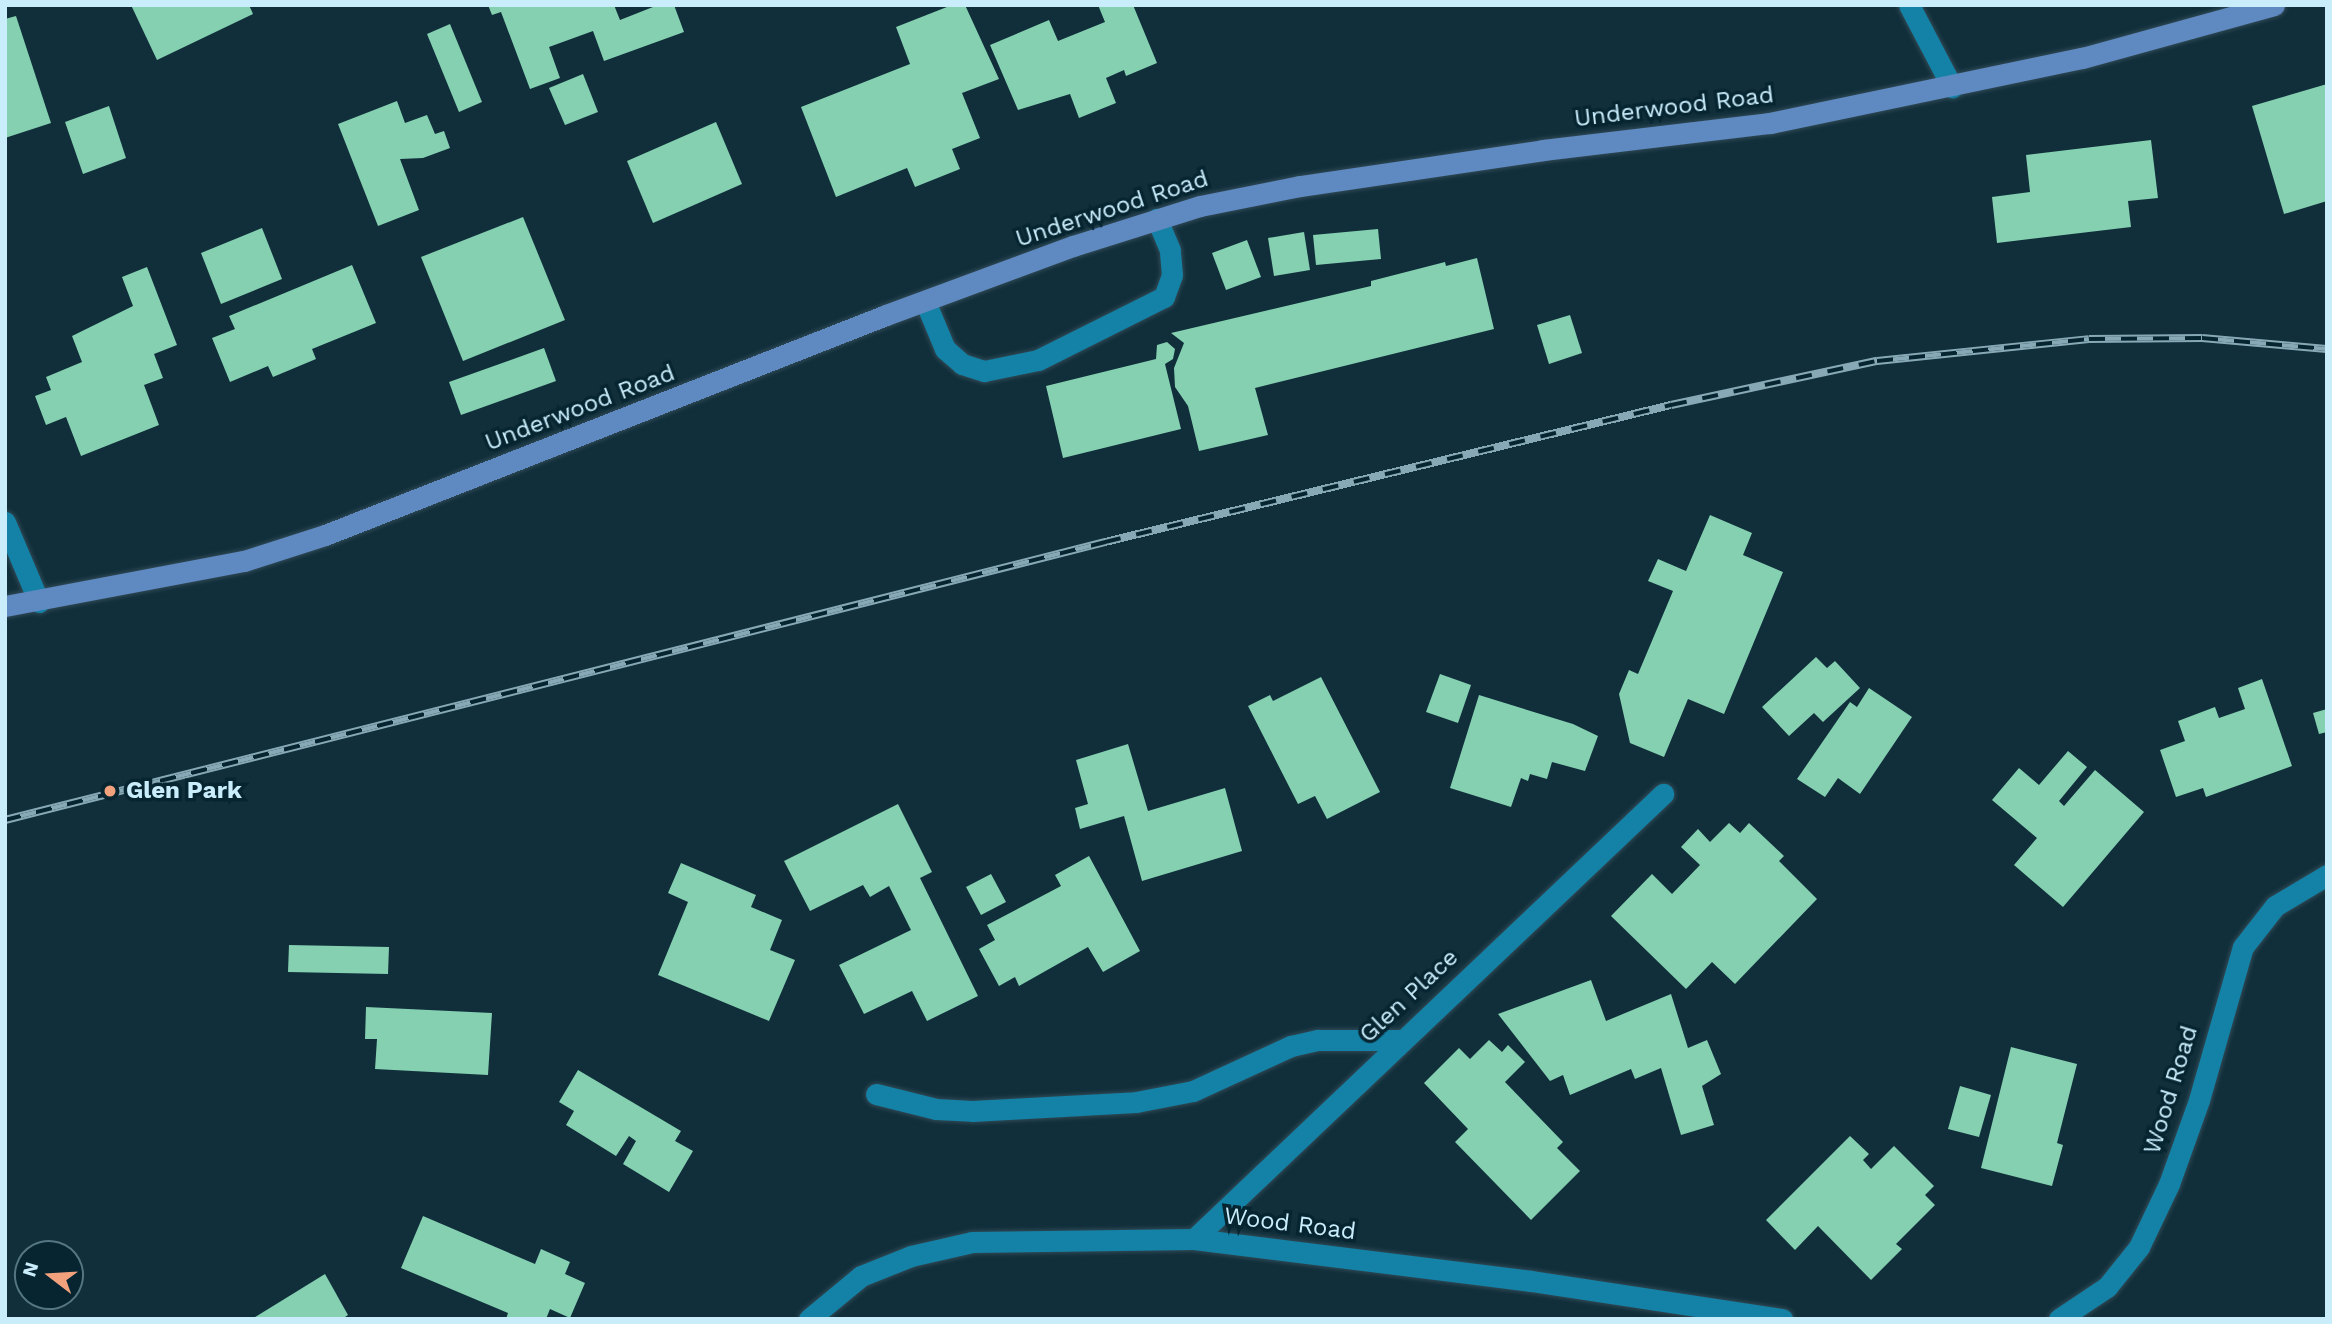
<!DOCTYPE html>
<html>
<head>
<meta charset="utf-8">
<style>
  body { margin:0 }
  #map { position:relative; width:2332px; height:1324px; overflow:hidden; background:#112f3b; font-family:"Work Sans",sans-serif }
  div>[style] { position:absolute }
  .building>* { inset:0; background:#84d0b1 }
  .roads { filter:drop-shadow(0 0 2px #304a56) drop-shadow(0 0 2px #304a56) }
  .minor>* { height:21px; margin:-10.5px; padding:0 10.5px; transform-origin:10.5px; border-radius:10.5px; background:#1482a6 }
  .major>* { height:21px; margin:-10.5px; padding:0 10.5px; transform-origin:10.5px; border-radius:10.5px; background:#5f89c1 }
  .rail>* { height:8px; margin-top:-4px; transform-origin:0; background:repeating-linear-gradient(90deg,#062531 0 16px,#87a9b6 0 32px); box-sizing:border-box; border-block:2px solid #87a9b6 }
  .dots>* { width:19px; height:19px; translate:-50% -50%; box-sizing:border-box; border:4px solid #062531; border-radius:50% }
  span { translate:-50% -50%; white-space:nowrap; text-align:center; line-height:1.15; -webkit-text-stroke:7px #062531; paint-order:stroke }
  .street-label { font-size:24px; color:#caedfc }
  .poi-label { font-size:24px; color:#caedfc; font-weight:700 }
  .left { translate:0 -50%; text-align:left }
  .frame { position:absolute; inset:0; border:7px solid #caedfc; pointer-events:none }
  .north { position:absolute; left:14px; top:1240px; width:70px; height:70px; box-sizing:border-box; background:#062531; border:2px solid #547582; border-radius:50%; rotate:287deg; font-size:19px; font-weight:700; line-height:28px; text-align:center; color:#caedfc }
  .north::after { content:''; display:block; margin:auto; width:24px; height:32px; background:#f1a17b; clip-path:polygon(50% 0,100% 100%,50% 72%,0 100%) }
</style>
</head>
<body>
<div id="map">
  <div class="building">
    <div style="clip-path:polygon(131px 5px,249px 5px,253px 14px,157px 60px)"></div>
    <div style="clip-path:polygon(488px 5px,614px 5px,620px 20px,658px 5px,674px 5px,684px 32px,604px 61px,593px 31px,549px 47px,560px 78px,530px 89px,501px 12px,492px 15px)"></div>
    <div style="clip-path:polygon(952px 5px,965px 5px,999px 79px,962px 93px,980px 138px,952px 149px,960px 169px,915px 187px,907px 168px,836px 197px,801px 107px,910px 64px,896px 27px)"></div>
    <div style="clip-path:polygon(1098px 5px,1133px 5px,1157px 63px,1126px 76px,1124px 70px,1106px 78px,1116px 103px,1079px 118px,1070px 94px,1018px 110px,990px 45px,1049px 20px,1058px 41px,1105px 22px)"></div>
    <div style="clip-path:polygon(16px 16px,51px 123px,5px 138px,5px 19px)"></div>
    <div style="clip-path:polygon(450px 24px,482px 102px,459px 112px,427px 34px)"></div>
    <div style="clip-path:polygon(583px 74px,598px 112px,565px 125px,549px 88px)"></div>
    <div style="clip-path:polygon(2327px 84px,2327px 201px,2284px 214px,2252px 106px)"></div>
    <div style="clip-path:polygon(397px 101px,405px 123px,427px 115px,435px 134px,444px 131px,450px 148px,423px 158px,400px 159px,419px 210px,378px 226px,338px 124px)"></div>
    <div style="clip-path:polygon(109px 106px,126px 158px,83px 174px,65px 122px)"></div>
    <div style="clip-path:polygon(716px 122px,742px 184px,653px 223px,627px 161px)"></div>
    <div style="clip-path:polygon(2151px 140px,2158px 198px,2128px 201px,2131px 227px,1997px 243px,1992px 197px,2030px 192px,2026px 155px)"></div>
    <div style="clip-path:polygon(523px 217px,565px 320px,463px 361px,421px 257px)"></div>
    <div style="clip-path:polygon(262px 228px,282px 279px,221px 304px,201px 253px)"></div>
    <div style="clip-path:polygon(1378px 229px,1381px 259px,1316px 265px,1313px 235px)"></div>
    <div style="clip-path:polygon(1304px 232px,1310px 270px,1274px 276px,1268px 238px)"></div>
    <div style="clip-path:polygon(1247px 240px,1261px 277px,1226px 290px,1212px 253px)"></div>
    <div style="clip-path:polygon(1477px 258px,1494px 329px,1255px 388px,1268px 435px,1199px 451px,1188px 406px,1175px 387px,1174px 368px,1184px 343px,1171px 333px,1371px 286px,1371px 281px,1445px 262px,1446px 266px)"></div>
    <div style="clip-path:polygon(352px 265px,376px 323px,312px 349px,316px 359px,273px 377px,268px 366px,230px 382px,212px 338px,235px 329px,229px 316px)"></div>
    <div style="clip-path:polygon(147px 267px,177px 345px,154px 354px,163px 378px,144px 385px,159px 425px,81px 456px,66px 417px,46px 425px,35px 396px,51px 390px,46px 377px,82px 362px,72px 336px,133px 306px,122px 277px)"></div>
    <div style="clip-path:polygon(1570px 315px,1582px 353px,1549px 364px,1537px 325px)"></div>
    <div style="clip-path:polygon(1167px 342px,1175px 349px,1173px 359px,1165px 364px,1181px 429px,1063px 458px,1046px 386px,1156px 359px,1157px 345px)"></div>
    <div style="clip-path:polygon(544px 348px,556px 381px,461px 415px,449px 382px)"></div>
    <div style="clip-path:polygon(1710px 515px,1752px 533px,1743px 555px,1783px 572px,1724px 714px,1688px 699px,1664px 757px,1630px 743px,1619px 694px,1629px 670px,1638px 674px,1673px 591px,1648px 581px,1658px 559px,1686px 571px)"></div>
    <div style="clip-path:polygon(1816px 657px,1827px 668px,1835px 661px,1860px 688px,1823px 722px,1814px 713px,1789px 736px,1762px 707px)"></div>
    <div style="clip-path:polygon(1440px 674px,1471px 685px,1458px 723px,1426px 712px)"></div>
    <div style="clip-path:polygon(1321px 677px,1380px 792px,1327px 819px,1315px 796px,1298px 804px,1248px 706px,1270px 695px,1273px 701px)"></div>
    <div style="clip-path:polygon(2262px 679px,2292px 766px,2206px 797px,2203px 788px,2176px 797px,2160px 750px,2185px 741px,2178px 721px,2215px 707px,2219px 718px,2245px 709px,2238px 688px)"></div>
    <div style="clip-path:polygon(1869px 688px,1912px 717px,1860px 794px,1838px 778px,1825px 797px,1797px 779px,1850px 702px,1857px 707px)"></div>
    <div style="clip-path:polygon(1479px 695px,1573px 724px,1598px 736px,1585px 771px,1552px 762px,1547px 779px,1530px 774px,1528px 781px,1521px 778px,1511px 807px,1450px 788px)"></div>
    <div style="clip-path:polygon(2327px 709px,2327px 732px,2319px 734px,2313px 713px)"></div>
    <div style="clip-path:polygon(1128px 744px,1148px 811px,1225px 788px,1242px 851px,1142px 881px,1124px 816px,1080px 829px,1075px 808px,1088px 804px,1076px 760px)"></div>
    <div style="clip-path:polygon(2068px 751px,2087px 767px,2059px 801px,2064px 806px,2095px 770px,2144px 812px,2063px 907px,2014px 865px,2037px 838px,1992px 800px,2019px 768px,2039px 785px)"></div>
    <div style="clip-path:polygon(898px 804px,932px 872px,920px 878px,978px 996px,927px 1021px,912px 991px,864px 1014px,839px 965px,911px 930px,889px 886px,870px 897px,863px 885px,810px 911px,784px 861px)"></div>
    <div style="clip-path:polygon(1729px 823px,1740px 833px,1749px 823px,1784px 856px,1779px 861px,1817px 899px,1735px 984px,1712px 962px,1686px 989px,1611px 916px,1652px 874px,1672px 894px,1700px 865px,1681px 847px,1698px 829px,1710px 842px)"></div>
    <div style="clip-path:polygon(1089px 856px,1140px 951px,1103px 972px,1088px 947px,1019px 986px,1015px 977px,999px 986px,979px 949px,995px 940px,987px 925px,1061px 886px,1055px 875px)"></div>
    <div style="clip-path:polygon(681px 863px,756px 895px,751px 907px,782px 920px,770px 950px,795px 960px,769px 1021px,658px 975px,688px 902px,668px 893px)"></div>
    <div style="clip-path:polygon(991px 874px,1006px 902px,981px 915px,966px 887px)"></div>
    <div style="clip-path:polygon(289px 945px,389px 947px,388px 974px,288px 972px)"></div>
    <div style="clip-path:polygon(1591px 980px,1606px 1021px,1671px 994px,1688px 1048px,1707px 1040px,1721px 1074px,1702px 1086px,1714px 1125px,1681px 1135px,1661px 1068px,1635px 1079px,1631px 1069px,1570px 1095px,1563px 1075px,1550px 1081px,1498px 1014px)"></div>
    <div style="clip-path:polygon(366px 1007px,492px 1013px,488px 1075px,375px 1069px,377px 1039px,365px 1039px)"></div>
    <div style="clip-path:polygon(1489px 1040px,1502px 1052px,1508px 1045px,1525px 1062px,1505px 1082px,1563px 1142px,1557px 1148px,1580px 1171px,1531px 1220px,1455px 1142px,1468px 1129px,1424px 1083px,1459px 1048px,1470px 1059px)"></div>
    <div style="clip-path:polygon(2011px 1047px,2077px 1064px,2057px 1143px,2063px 1145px,2052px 1186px,1981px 1168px)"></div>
    <div style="clip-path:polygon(578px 1070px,681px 1131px,675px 1141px,693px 1151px,669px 1192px,623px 1164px,636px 1141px,629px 1136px,616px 1156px,566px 1125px,574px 1111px,559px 1102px)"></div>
    <div style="clip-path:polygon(1960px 1086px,1991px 1095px,1979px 1137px,1948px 1129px)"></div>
    <div style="clip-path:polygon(1850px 1136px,1869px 1154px,1863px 1160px,1871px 1169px,1894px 1146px,1934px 1186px,1925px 1195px,1935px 1205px,1896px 1244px,1902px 1249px,1871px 1280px,1818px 1226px,1795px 1250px,1766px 1220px)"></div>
    <div style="clip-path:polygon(423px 1216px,535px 1264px,541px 1249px,570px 1262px,565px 1274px,585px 1283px,570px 1318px,550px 1309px,546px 1319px,506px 1319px,508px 1313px,401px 1268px)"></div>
    <div style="clip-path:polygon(325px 1274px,348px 1315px,342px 1319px,252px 1319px)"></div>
  </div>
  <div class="roads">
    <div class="minor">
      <div style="left:1909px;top:5px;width:93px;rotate:62.3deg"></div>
      <div style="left:925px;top:301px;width:52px;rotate:67.4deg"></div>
      <div style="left:945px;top:349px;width:23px;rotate:41deg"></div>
      <div style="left:962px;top:364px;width:23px;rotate:18deg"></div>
      <div style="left:984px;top:371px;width:55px;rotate:-11.5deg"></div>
      <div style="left:1038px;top:360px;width:141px;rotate:-26.6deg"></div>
      <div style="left:1164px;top:297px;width:23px;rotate:-70deg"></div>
      <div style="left:1172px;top:275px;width:25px;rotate:-95deg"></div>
      <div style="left:1170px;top:250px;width:34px;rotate:-113deg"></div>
      <div style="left:5px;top:522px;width:87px;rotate:67deg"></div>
      <div style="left:876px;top:1094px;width:62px;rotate:14deg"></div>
      <div style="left:936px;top:1109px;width:36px;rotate:3deg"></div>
      <div style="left:972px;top:1111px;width:164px;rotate:-3.1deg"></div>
      <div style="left:1136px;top:1102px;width:58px;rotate:-10.9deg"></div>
      <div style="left:1193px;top:1091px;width:108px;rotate:-24.7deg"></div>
      <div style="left:1291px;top:1046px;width:28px;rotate:-13deg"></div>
      <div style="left:1318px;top:1040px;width:84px"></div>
      <div style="left:1194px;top:1239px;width:647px;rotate:-43.5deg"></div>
      <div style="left:809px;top:1319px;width:67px;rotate:-39.6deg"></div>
      <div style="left:861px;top:1276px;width:54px;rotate:-21.8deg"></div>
      <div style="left:911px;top:1256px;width:63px;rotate:-12.9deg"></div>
      <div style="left:972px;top:1242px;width:222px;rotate:-0.8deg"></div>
      <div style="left:1194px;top:1239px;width:340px;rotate:7.1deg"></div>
      <div style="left:1531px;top:1281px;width:254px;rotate:8.6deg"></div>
      <div style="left:2059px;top:1319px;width:58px;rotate:-33.7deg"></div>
      <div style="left:2107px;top:1287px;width:51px;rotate:-51.3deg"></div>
      <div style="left:2139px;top:1247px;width:70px;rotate:-64.5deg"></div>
      <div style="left:2169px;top:1184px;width:89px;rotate:-70.3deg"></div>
      <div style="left:2199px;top:1100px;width:159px;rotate:-74deg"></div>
      <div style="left:2243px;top:947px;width:52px;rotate:-52deg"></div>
      <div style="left:2275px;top:906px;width:61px;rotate:-30.8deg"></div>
    </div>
    <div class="major">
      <div style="left:5px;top:606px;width:243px;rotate:-10.7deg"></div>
      <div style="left:244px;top:561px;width:85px;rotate:-17.8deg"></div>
      <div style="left:325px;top:535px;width:603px;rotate:-21.41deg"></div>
      <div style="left:886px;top:315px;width:199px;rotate:-20.3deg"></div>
      <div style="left:1073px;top:246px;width:133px;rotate:-17.5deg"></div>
      <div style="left:1200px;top:206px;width:102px;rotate:-11.3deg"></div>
      <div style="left:1300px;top:186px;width:246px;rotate:-8.4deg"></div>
      <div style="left:1543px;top:150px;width:229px;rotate:-6.8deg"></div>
      <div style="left:1770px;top:123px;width:319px;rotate:-11.8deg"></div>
      <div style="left:2082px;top:58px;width:199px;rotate:-15.4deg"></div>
    </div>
  </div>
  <div class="rail">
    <div style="left:5px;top:820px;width:1135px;rotate:-14.18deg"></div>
    <div style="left:1105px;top:542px;width:582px;rotate:-13.61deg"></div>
    <div style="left:1671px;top:405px;width:211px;rotate:-12.1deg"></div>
    <div style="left:1877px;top:361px;width:213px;rotate:-5.9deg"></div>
    <div style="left:2089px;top:339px;width:113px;rotate:-0.5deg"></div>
    <div style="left:2202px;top:338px;width:125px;rotate:5deg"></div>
  </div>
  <div class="dots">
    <div style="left:110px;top:791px;background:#f1a17b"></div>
  </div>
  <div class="street-label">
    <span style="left:1674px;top:107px;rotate:-7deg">Underwood Road</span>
    <span style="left:1112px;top:209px;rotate:-18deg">Underwood Road</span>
    <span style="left:580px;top:408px;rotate:-21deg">Underwood Road</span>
    <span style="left:1409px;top:996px;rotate:-43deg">Glen Place</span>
    <span style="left:2171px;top:1090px;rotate:-73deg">Wood Road</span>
    <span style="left:1290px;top:1224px;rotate:7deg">Wood Road</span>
  </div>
  <div class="poi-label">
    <span class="left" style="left:126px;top:791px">Glen Park</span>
  </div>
  <div class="frame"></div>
  <div class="north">N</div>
</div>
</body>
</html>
